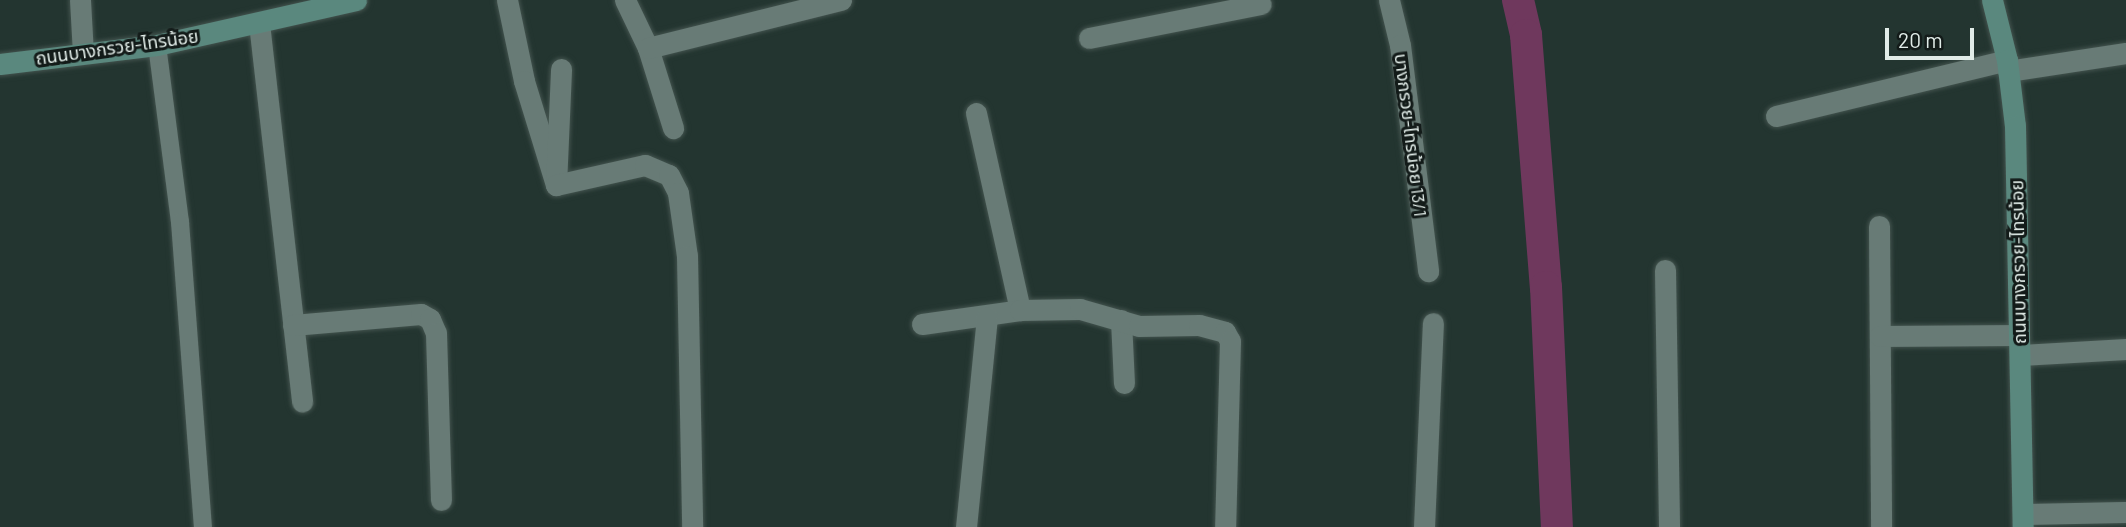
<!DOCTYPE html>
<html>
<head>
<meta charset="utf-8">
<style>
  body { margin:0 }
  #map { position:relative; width:2126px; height:527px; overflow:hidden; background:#233530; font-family:Barlow,"Noto Sans Thai",sans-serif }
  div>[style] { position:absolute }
  .canal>* { height:32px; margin:-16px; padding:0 16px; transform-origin:16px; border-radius:16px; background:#6f385d }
  .roads { filter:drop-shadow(0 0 2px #43534e) drop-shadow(0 0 2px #43534e) }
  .lane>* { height:18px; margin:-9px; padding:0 9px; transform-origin:9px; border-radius:9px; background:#687b76 }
  .street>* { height:21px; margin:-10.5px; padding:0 10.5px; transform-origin:10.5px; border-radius:10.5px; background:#687b76 }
  .secondary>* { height:21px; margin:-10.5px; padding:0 10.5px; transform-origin:10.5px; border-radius:10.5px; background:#5a887e }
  span { translate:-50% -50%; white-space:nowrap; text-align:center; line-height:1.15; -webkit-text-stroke:6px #131b19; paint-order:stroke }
  .street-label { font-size:18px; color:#e1ece8 }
  .scale { position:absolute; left:1885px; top:28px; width:89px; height:32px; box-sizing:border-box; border:4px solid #e1ece8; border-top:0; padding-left:9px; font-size:21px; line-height:24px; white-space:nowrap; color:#e1ece8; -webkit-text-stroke:5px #131b19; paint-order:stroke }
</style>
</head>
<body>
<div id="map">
  <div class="canal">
    <div style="left:1518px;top:0;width:36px;rotate:77deg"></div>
    <div style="left:1526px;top:35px;width:253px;rotate:85.5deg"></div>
    <div style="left:1546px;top:287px;width:240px;rotate:87.4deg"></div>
  </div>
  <div class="roads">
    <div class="lane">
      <div style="left:157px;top:45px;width:178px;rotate:82.6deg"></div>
      <div style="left:180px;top:222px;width:306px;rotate:85.7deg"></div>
    </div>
    <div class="street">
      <div style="left:80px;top:0;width:53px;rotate:86.8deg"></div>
      <div style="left:507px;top:0;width:83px;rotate:78.1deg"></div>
      <div style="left:524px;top:81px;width:109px;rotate:72.9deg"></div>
      <div style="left:556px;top:185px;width:116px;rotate:-87.5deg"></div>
      <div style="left:625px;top:0;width:53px;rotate:64.4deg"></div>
      <div style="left:648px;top:48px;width:84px;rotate:72.6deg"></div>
      <div style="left:1389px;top:0;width:46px;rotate:76.3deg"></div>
      <div style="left:1400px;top:45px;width:228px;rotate:82.9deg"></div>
      <div style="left:259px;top:23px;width:381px;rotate:83.5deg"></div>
      <div style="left:1089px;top:38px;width:175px;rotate:-11.2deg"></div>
      <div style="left:648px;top:48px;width:199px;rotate:-14deg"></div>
      <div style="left:2008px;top:71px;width:119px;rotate:-8.7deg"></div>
      <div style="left:976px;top:113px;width:202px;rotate:77.4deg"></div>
      <div style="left:1776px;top:116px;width:238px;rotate:-13.6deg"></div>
      <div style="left:556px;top:185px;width:91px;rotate:-12.7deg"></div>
      <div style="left:645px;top:165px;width:26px;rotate:23deg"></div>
      <div style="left:669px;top:175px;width:20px;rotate:63deg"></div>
      <div style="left:678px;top:193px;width:64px;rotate:81.9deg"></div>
      <div style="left:687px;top:256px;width:271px;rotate:88.9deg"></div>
      <div style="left:1879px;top:226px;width:301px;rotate:89.6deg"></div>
      <div style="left:1665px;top:270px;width:257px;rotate:89.1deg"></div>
      <div style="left:1121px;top:320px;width:63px;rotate:87.3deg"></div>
      <div style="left:922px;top:324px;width:99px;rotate:-8.1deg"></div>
      <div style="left:1020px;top:310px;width:60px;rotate:-1deg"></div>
      <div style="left:1080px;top:309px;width:61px;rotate:16.1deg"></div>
      <div style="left:1139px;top:326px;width:60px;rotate:-1deg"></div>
      <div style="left:1199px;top:325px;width:27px;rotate:15deg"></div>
      <div style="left:1225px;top:332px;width:10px;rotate:61deg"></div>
      <div style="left:1230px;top:341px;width:186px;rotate:91.5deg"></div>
      <div style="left:293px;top:325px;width:128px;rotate:-4.9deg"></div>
      <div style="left:421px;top:314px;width:10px;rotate:29deg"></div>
      <div style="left:430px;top:319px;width:15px;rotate:67deg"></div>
      <div style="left:436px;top:333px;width:167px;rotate:88.3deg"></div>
      <div style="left:1880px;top:336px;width:139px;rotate:-0.4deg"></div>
      <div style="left:2021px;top:355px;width:105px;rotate:-3.3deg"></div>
      <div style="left:2023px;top:514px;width:103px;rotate:-1.1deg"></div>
      <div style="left:966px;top:527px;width:211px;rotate:-84.3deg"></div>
      <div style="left:1424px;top:527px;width:204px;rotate:-87.5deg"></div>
    </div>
    <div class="secondary">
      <div style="left:1992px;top:0;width:62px;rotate:76deg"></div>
      <div style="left:2007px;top:60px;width:66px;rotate:83.1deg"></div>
      <div style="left:2015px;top:126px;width:401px;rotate:88.9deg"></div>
      <div style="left:0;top:64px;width:158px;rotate:-6.9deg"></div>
      <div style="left:157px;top:45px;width:204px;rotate:-12.7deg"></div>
    </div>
  </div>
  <div class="street-label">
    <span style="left:117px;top:47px;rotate:-8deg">ถนนบางกรวย-ไทรน้อย</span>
    <span style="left:1411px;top:135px;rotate:83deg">บางกรวย-ไทรน้อย 13/1</span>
    <span style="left:2018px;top:262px;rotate:-91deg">ถนนบางกรวย-ไทรน้อย</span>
  </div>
  <div class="scale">20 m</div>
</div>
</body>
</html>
